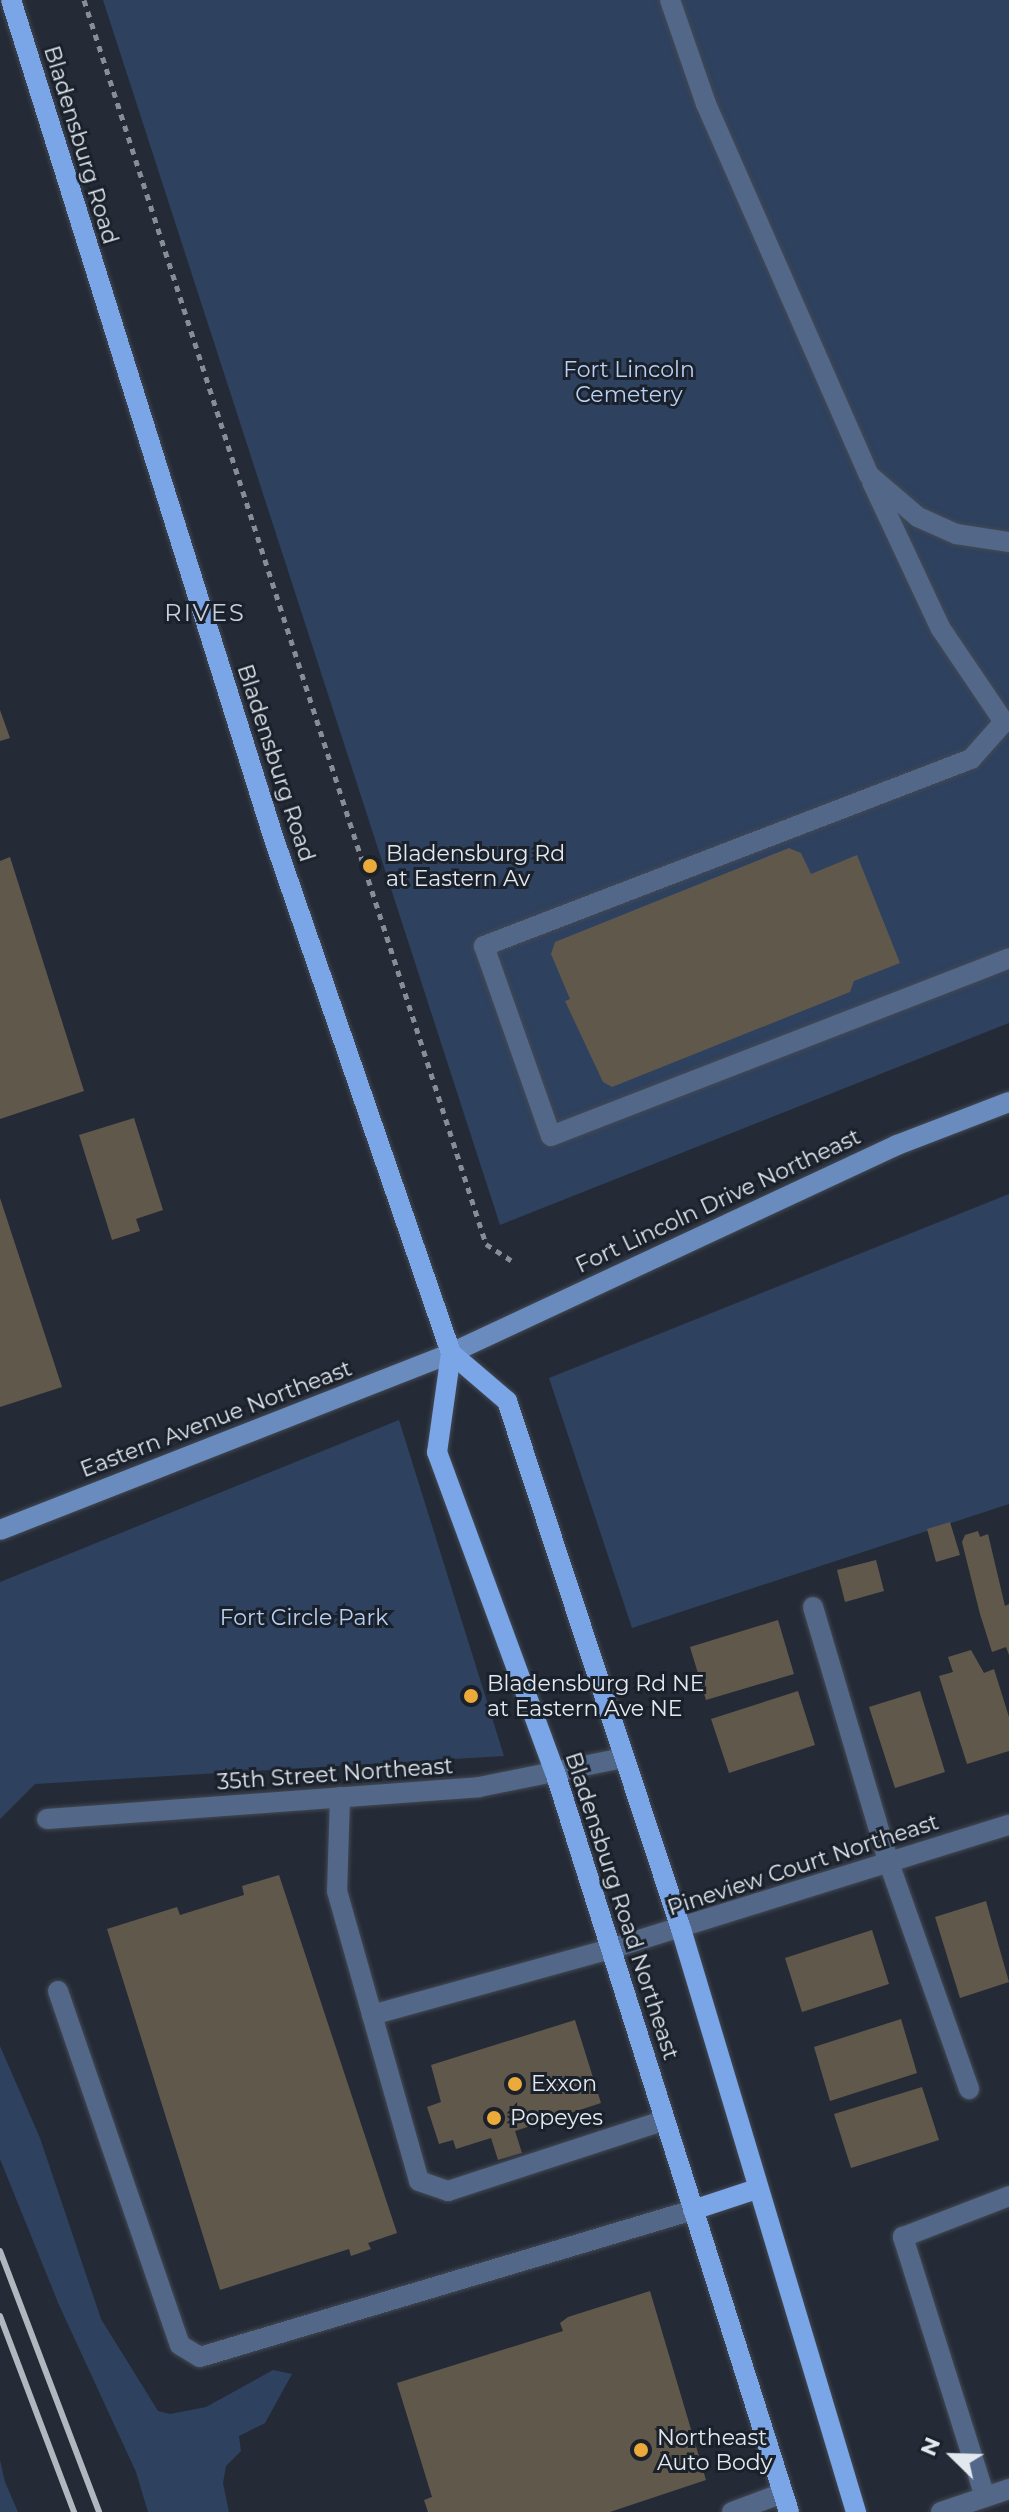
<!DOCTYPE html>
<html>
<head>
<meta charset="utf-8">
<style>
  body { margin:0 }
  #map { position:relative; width:1009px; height:2512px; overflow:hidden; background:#242b36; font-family:Montserrat,sans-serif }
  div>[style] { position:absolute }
  .green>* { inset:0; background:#2e415e }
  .building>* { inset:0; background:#61584c }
  .path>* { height:5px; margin-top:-2.5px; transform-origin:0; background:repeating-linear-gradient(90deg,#888e96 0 6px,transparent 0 12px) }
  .roads { filter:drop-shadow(0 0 2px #434954) drop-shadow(0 0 2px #434954) }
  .lane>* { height:20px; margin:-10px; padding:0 10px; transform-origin:10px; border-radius:10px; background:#536888 }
  .street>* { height:20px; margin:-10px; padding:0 10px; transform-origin:10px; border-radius:10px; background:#536888 }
  .secondary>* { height:20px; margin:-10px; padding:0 10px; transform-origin:10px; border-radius:10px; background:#698bbd }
  .primary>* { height:20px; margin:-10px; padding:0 10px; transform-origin:10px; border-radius:10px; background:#7aa5e6 }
  .rail>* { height:6px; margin:-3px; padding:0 3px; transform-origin:3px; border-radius:3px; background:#b2b7bf }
  .dots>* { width:22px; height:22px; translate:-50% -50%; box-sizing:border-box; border:4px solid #1a212b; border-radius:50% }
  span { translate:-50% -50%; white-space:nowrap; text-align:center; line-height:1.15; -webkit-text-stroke:6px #1a212b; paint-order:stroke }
  .street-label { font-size:22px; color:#e3e8ef }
  .park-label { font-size:22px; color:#b8d0f5 }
  .poi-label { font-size:22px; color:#e3e8ef }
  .left { translate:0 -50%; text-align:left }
  .neighbourhood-label { font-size:24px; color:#c7d0de; letter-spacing:2px }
  .north { position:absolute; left:913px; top:2416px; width:80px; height:80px; -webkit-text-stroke:6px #1a212b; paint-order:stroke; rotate:293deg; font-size:22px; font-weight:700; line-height:32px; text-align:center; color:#e3e8ef }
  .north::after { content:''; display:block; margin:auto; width:28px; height:36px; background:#e3e8ef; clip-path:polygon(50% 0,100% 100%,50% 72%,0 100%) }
</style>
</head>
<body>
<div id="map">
  <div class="green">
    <div style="clip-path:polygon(103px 0,1009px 0,1009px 1023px,500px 1225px)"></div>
    <div style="clip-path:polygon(1009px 1194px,1009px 1504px,632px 1628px,549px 1378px)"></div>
    <div style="clip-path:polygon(399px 1420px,504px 1756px,35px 1784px,0 1819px,0 1582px)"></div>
    <div style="clip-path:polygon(0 2046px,40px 2138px,101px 2319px,158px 2411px,170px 2414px,206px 2407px,273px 2370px,292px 2374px,265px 2423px,239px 2436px,241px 2451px,226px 2466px,223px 2483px,229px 2512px,148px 2512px,136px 2472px,59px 2305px,0 2159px)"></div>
    <div style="clip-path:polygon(0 2460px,5px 2482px,18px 2512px,0 2512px)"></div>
  </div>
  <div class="building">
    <div style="clip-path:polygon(0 710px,10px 738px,0 741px)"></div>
    <div style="clip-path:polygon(789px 848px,801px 853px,811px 874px,857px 855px,900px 963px,854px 981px,850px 992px,612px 1087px,603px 1082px,565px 1001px,570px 999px,551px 954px,555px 942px)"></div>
    <div style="clip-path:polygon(10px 857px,84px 1091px,0 1119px,0 861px)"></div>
    <div style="clip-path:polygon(134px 1118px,163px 1210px,136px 1219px,140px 1231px,112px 1240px,79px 1135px)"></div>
    <div style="clip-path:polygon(0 1198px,62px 1387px,0 1407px)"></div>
    <div style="clip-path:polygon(950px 1522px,960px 1555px,936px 1562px,927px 1529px)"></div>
    <div style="clip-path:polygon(978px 1531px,980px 1537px,988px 1534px,1005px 1606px,1009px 1604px,1009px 1655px,1006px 1647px,992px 1652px,980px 1614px,962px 1542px,965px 1535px)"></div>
    <div style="clip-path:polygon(876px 1560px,884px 1591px,845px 1602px,837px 1570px)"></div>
    <div style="clip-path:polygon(778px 1620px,794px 1674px,706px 1700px,690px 1647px)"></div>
    <div style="clip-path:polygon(971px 1650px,984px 1673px,994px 1669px,1009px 1717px,1009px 1751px,967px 1764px,939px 1676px,953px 1672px,948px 1657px)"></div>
    <div style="clip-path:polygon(798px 1691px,815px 1745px,729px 1773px,711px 1719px)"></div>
    <div style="clip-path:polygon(920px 1691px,945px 1772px,895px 1788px,869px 1707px)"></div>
    <div style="clip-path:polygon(279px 1875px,397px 2233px,368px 2243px,371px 2249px,351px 2256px,349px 2249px,220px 2290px,107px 1929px,177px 1907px,180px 1915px,244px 1895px,242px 1886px)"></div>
    <div style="clip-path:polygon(986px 1901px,1009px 1982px,960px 1998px,935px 1917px)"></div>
    <div style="clip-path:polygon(872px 1930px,889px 1984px,802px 2012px,785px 1958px)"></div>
    <div style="clip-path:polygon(901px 2019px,917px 2073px,830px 2101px,814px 2047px)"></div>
    <div style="clip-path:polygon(575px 2020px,601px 2103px,515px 2131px,522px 2153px,498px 2160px,491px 2138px,456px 2149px,453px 2140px,439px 2144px,427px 2107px,441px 2102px,431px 2065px)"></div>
    <div style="clip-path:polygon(922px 2087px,939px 2140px,851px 2168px,834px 2114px)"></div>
    <div style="clip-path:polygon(650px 2291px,706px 2480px,610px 2512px,428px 2512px,424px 2500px,432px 2497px,397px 2383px,563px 2331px,560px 2323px,568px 2317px)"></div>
  </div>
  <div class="path">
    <div style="left:84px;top:0;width:1307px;rotate:72.09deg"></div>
    <div style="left:486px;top:1244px;width:30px;rotate:33deg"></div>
  </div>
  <div class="roads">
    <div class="lane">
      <div style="left:670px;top:0;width:110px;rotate:70.9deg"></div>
      <div style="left:706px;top:104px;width:405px;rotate:66.3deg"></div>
      <div style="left:869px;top:475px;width:65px;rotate:40.6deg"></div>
      <div style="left:918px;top:517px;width:42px;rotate:24.1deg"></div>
      <div style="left:956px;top:534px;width:54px;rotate:8.6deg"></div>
      <div style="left:872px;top:482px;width:162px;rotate:64.9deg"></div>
      <div style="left:941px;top:629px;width:112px;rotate:55.9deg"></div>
      <div style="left:1004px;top:722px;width:5px"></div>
      <div style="left:1004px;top:722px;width:50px;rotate:131.7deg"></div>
      <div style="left:971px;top:759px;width:522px;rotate:158.99deg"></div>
      <div style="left:484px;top:946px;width:201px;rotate:70.6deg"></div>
      <div style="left:551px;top:1136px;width:491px;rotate:-21.2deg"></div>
      <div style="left:813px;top:1607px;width:267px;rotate:73.5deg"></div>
      <div style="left:889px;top:1863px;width:240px;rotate:70.5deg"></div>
      <div style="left:340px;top:1797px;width:94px;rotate:91.8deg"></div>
      <div style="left:337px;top:1891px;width:301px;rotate:74.2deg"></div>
      <div style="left:419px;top:2181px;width:31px;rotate:19deg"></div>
      <div style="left:448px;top:2191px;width:228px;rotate:-18.1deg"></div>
      <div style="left:58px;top:1991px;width:374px;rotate:71deg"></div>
      <div style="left:180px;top:2345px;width:23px;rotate:31deg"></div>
      <div style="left:200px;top:2357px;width:514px;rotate:-16.6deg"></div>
      <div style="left:372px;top:2015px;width:247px;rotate:-15.5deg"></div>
      <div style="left:985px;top:2497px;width:273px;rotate:-107.5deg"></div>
      <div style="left:903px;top:2237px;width:114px;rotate:-21.1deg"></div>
      <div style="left:732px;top:2512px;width:54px;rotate:-20.4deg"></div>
      <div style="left:941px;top:2512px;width:72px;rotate:-18.7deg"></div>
    </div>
    <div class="street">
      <div style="left:47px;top:1819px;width:433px;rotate:-4.2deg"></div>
      <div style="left:479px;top:1787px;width:147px;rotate:-11.4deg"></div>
      <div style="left:610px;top:1949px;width:418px;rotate:-17.3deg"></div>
    </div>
    <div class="secondary">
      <div style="left:0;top:1530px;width:484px;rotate:-21.4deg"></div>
      <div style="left:451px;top:1353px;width:492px;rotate:-25deg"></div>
      <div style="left:897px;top:1145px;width:120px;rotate:-21deg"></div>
    </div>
    <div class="primary">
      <div style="left:11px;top:0;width:879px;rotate:72.6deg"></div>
      <div style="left:274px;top:839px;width:544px;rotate:71deg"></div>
      <div style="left:451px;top:1353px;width:100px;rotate:98deg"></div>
      <div style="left:437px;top:1452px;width:341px;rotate:69.8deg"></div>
      <div style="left:555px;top:1772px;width:776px;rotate:72.45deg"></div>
      <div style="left:451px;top:1353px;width:74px;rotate:40.6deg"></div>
      <div style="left:507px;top:1401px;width:556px;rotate:71.76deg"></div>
      <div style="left:681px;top:1929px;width:609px;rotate:73.29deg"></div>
      <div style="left:693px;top:2210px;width:67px;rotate:-18.2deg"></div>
    </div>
  </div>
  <div class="rail">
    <div style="left:0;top:2251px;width:279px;rotate:69.2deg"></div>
    <div style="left:0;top:2316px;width:210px;rotate:69.3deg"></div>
  </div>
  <div class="dots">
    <div style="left:370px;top:866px;background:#ebaa39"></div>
    <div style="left:471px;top:1696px;background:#ebaa39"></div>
    <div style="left:515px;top:2084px;background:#ebaa39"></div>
    <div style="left:494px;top:2118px;background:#ebaa39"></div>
    <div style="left:641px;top:2450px;background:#ebaa39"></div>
  </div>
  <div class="street-label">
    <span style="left:81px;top:145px;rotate:73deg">Bladensburg Road</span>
    <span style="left:276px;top:763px;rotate:72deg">Bladensburg Road</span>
    <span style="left:718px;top:1201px;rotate:-25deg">Fort Lincoln Drive Northeast</span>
    <span style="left:216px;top:1419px;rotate:-21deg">Eastern Avenue Northeast</span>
    <span style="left:335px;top:1774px;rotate:-4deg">35th Street Northeast</span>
    <span style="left:803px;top:1865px;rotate:-18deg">Pineview Court Northeast</span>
    <span style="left:622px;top:1906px;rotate:72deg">Bladensburg Road Northeast</span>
  </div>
  <div class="park-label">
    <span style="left:629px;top:382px">Fort Lincoln<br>Cemetery</span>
    <span style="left:304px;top:1618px">Fort Circle Park</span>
  </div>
  <div class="poi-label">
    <span class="left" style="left:386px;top:866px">Bladensburg Rd<br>at Eastern Av</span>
    <span class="left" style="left:487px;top:1696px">Bladensburg Rd NE<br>at Eastern Ave NE</span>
    <span class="left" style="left:531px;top:2084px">Exxon</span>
    <span class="left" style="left:510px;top:2118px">Popeyes</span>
    <span class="left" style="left:657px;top:2450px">Northeast<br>Auto Body</span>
  </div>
  <div class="neighbourhood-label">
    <span style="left:205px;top:613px">RIVES</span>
  </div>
  <div class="north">N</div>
</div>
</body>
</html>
